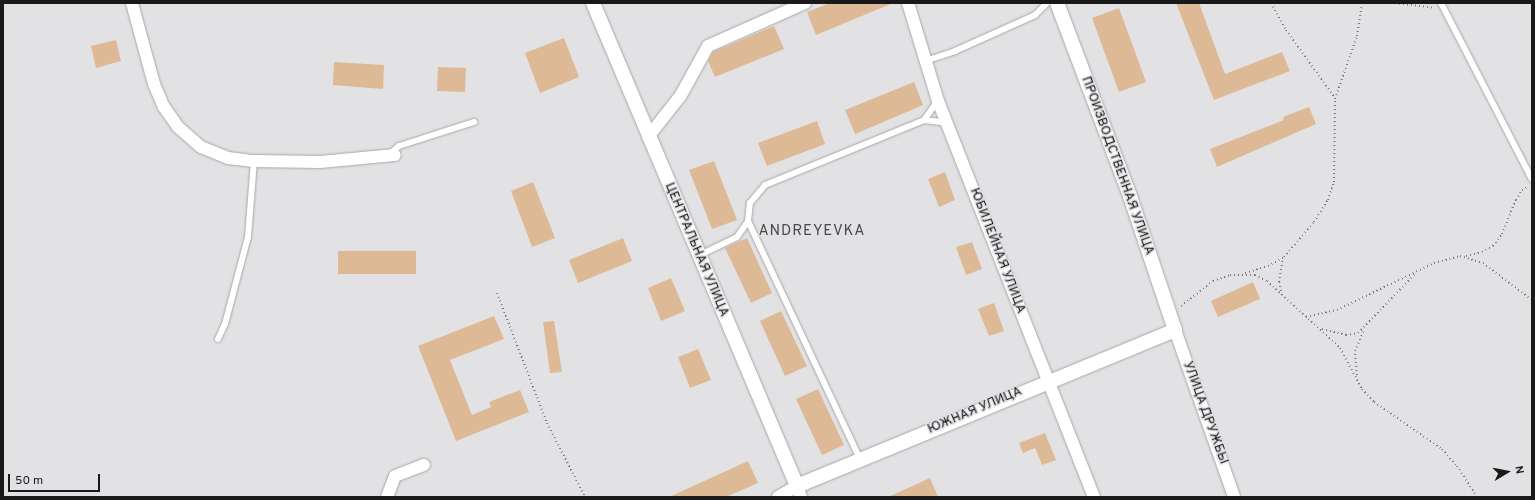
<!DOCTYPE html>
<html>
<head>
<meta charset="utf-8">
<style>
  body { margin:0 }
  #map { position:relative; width:1535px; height:500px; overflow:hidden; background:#e2e2e5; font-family:Overpass,sans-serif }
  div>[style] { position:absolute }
  .building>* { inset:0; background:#deb995 }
  .path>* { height:2px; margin-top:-1px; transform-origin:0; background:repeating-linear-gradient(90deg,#79797b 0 1px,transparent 0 4px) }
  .roads { filter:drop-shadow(0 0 1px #a7a7a9) drop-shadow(0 0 1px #a7a7a9) }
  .service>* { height:6px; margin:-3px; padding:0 3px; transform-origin:3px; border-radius:3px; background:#fff }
  .minor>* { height:12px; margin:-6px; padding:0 6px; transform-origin:6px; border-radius:6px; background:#fff }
  .tertiary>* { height:14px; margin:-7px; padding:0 7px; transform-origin:7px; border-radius:7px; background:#fff }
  span { translate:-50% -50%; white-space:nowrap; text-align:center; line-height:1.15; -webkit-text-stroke:3px #e2e2e5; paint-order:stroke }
  .street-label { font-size:13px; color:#19191a }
  .quarter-label { font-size:15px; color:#49494b; letter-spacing:1px }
  .frame { position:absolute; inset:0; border:4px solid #19191a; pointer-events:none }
  .north { position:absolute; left:1487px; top:452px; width:40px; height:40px; -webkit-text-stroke:3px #e2e2e5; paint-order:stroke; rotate:80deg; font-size:11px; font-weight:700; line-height:16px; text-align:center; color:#19191a }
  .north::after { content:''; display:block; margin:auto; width:14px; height:18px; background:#19191a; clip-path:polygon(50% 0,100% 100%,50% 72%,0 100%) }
  .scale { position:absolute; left:8px; top:474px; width:92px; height:18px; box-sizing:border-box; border:2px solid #19191a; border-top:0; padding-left:5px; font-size:12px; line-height:14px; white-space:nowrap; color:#19191a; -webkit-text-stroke:3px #e2e2e5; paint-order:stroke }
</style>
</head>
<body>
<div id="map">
  <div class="building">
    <div style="clip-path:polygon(830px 3px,893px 3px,816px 35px,807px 12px)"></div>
    <div style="clip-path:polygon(1176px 3px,1199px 3px,1225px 74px,1282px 52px,1290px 71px,1214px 100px)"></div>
    <div style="clip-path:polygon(1119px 8px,1146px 82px,1119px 92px,1092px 18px)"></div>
    <div style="clip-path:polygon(774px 26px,784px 49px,715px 77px,708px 61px,713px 52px)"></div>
    <div style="clip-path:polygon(564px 38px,579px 77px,540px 93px,525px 53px)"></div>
    <div style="clip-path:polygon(116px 40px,121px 61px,96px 68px,91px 46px)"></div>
    <div style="clip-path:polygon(334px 62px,384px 65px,383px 89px,333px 85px)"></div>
    <div style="clip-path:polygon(438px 67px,466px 68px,465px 92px,437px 91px)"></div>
    <div style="clip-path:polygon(914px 82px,923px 105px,855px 134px,845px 110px)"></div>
    <div style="clip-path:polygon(1309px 107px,1316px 124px,1217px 167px,1210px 149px,1284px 120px,1283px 117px)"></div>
    <div style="clip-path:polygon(817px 121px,825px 144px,767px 166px,758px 143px)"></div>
    <div style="clip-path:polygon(714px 161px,737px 220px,712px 229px,689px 170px)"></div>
    <div style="clip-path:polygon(945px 172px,955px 200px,939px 207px,928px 179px)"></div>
    <div style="clip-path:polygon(533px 182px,555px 238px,532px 247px,511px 191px)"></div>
    <div style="clip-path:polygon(623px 238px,632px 261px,578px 283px,569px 260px)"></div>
    <div style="clip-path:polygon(747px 238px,772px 293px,751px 303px,725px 248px)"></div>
    <div style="clip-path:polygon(972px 242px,982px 269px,966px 275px,956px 247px)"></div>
    <div style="clip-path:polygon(338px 251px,416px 251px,416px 274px,338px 274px)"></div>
    <div style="clip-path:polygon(671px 278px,685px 311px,661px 321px,648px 288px)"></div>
    <div style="clip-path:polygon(1253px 282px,1260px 299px,1218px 317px,1211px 301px)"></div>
    <div style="clip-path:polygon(994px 303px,1004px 331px,989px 336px,978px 309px)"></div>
    <div style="clip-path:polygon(781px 311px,807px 366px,785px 376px,760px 321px)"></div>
    <div style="clip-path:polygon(494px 316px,504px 339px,450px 360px,472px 415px,491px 407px,489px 402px,520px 390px,529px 412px,456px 441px,418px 346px)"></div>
    <div style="clip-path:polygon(554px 321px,562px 372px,550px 373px,543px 322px)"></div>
    <div style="clip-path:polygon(698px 349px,711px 380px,690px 388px,678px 357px)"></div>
    <div style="clip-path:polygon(818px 389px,844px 445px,822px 455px,796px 399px)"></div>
    <div style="clip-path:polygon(1045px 433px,1056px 460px,1042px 465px,1035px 448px,1023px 453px,1019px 443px)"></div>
    <div style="clip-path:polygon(748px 461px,758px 483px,726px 497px,669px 497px)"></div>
    <div style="clip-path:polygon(930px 478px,938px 497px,888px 497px)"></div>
  </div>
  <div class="path">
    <div style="left:1271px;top:3px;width:31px;rotate:61deg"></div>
    <div style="left:1286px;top:30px;width:84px;rotate:54.2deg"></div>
    <div style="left:1395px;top:3px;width:38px;rotate:7deg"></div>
    <div style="left:1466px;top:256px;width:16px;rotate:-14deg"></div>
    <div style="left:1482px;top:252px;width:13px;rotate:-29deg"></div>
    <div style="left:1493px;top:246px;width:15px;rotate:-53deg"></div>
    <div style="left:1502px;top:234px;width:37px;rotate:-68deg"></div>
    <div style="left:1516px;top:200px;width:12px;rotate:-59deg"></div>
    <div style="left:1522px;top:190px;width:7px;rotate:-27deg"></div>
    <div style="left:1245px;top:273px;width:24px;rotate:-17deg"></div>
    <div style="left:1268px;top:266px;width:18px;rotate:-29deg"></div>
    <div style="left:1284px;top:257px;width:46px;rotate:-49.4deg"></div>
    <div style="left:1314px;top:222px;width:26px;rotate:-58deg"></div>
    <div style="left:1328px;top:200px;width:19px;rotate:-72deg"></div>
    <div style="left:1334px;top:182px;width:83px;rotate:-89.3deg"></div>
    <div style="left:1335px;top:99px;width:67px;rotate:-70.8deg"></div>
    <div style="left:1357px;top:36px;width:33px;rotate:-81deg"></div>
    <div style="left:497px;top:293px;width:139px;rotate:69deg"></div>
    <div style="left:547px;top:423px;width:83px;rotate:62.8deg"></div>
    <div style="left:1282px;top:295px;width:13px;rotate:-103deg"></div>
    <div style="left:1279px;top:282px;width:24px;rotate:-81deg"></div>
    <div style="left:1181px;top:306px;width:41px;rotate:-38deg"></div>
    <div style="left:1213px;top:281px;width:18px;rotate:-19deg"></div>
    <div style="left:1230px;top:275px;width:25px"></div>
    <div style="left:1255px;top:275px;width:13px;rotate:27deg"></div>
    <div style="left:1267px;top:281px;width:99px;rotate:42.5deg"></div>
    <div style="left:1340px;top:348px;width:47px;rotate:61.8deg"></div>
    <div style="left:1362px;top:389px;width:18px;rotate:47deg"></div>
    <div style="left:1374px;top:402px;width:83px;rotate:34.7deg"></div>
    <div style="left:1442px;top:449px;width:23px;rotate:49deg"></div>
    <div style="left:1457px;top:466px;width:37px;rotate:57deg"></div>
    <div style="left:1306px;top:317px;width:32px;rotate:-13deg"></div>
    <div style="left:1337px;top:310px;width:108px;rotate:-25.9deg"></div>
    <div style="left:1434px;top:263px;width:27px;rotate:-15deg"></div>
    <div style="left:1460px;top:256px;width:24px;rotate:17deg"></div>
    <div style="left:1483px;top:263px;width:61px;rotate:37.1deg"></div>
    <div style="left:1322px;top:329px;width:25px;rotate:14deg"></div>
    <div style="left:1346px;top:335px;width:12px;rotate:-9deg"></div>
    <div style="left:1358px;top:333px;width:81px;rotate:-46deg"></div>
    <div style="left:1357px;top:375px;width:24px;rotate:-95deg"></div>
    <div style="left:1355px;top:351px;width:23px;rotate:-67deg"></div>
  </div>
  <div class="roads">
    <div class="service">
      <div style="left:1441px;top:3px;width:198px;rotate:62.7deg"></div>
      <div style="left:925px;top:61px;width:32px;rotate:-18deg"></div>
      <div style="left:955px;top:51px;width:88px;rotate:-24.2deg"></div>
      <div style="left:1035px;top:15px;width:17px;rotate:-45deg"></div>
      <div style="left:924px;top:120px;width:23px;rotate:7deg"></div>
      <div style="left:390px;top:154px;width:12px;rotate:-42deg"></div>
      <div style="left:399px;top:146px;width:79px;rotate:-17.7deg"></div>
      <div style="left:748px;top:221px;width:263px;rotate:64.8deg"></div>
      <div style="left:700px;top:255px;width:41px;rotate:-25.9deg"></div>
      <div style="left:737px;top:237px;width:19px;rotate:-55deg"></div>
      <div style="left:748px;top:221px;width:18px;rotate:-84deg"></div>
      <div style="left:750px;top:203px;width:23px;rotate:-50deg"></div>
      <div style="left:765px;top:185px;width:172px;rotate:-22.2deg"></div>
      <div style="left:924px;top:120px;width:24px;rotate:-54deg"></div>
      <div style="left:218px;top:339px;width:17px;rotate:-65deg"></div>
      <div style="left:225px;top:324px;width:90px;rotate:-75.2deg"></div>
      <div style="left:248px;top:237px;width:76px;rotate:-85.5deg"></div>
    </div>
    <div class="minor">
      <div style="left:132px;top:3px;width:84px;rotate:74.8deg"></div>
      <div style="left:154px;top:84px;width:25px;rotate:67deg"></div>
      <div style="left:164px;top:107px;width:24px;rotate:55deg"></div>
      <div style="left:178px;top:127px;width:30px;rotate:41deg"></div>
      <div style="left:201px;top:147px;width:29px;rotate:22deg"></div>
      <div style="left:228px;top:158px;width:26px;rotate:7deg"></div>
      <div style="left:254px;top:161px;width:66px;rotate:0.9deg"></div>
      <div style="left:320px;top:162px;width:75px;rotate:-5.3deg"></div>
      <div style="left:908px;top:3px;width:102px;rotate:73deg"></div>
      <div style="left:938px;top:101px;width:426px;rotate:68.5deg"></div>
      <div style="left:648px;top:137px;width:53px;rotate:-51.8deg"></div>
      <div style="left:681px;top:95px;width:56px;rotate:-61.1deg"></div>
      <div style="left:708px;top:46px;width:106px;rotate:-23.9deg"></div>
      <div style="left:1175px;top:330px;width:177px;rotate:70.5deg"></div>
      <div style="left:387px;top:497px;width:22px;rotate:-69deg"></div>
      <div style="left:395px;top:476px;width:31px;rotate:-21deg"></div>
      <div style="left:778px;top:497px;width:22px;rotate:-30deg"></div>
      <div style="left:797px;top:486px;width:12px;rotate:70deg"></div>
    </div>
    <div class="tertiary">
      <div style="left:593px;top:3px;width:524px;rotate:67.1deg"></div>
      <div style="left:797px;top:486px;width:409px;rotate:-22.4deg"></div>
      <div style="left:1175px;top:330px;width:141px;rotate:-108.6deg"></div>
      <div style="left:1130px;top:196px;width:206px;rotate:-110.7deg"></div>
    </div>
  </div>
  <div class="street-label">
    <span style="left:1117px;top:166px;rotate:70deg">ПРОИЗВОДСТВЕННАЯ УЛИЦА</span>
    <span style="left:696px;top:250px;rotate:67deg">ЦЕНТРАЛЬНАЯ УЛИЦА</span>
    <span style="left:997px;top:251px;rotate:69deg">ЮБИЛЕЙНАЯ УЛИЦА</span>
    <span style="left:975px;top:411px;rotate:-23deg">ЮЖНАЯ УЛИЦА</span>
    <span style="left:1205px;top:413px;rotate:70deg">УЛИЦА ДРУЖБЫ</span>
  </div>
  <div class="quarter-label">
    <span style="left:812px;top:232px">ANDREYEVKA</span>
  </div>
  <div class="frame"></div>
  <div class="north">N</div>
  <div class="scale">50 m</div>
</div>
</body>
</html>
